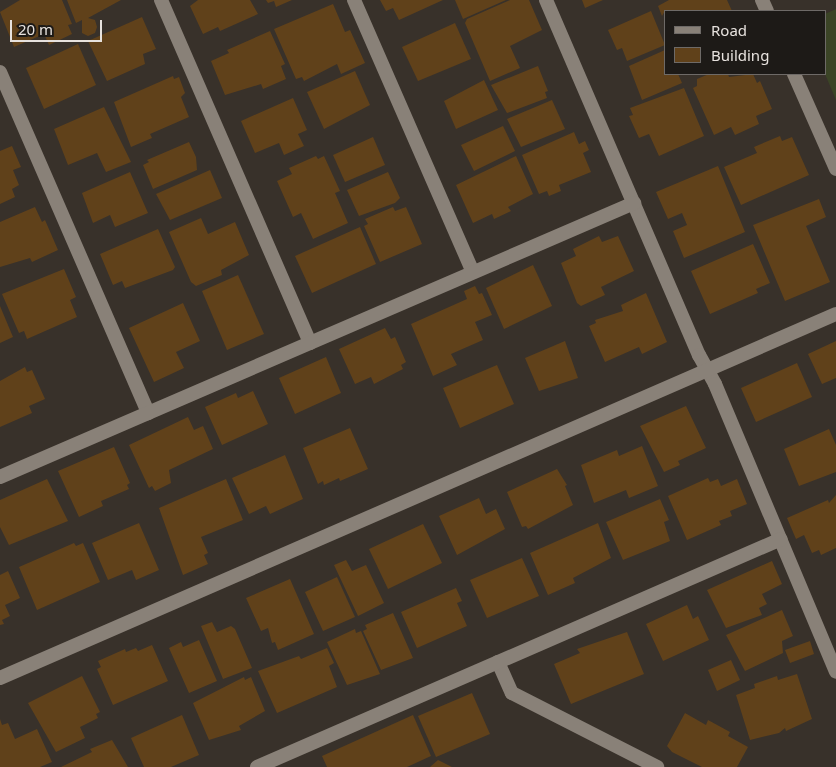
<!DOCTYPE html>
<html>
<head>
<meta charset="utf-8">
<style>
  body { margin:0 }
  #map { position:relative; width:836px; height:767px; overflow:hidden; background:#38312a; font-family:"Noto Sans",sans-serif }
  div>[style] { position:absolute }
  .green>* { inset:0; background:#3b4426 }
  .building>* { inset:0; background:#60411a }
  .minor>* { height:14px; margin:-7px; padding:0 7px; transform-origin:7px; border-radius:7px; background:#898178 }
  .tertiary>* { height:14px; margin:-7px; padding:0 7px; transform-origin:7px; border-radius:7px; background:#898178 }
  span { translate:-50% -50%; white-space:nowrap; text-align:center; line-height:1.15; -webkit-text-stroke:5px #1d1a17; paint-order:stroke }
  .legend { position:absolute; left:664px; top:10px; width:162px; height:65px; box-sizing:border-box; background:#1d1a17; border:1px solid #6e6a67; margin:0; padding:6px 9px; list-style:none; font-size:15px; color:#e7e2de }
  .legend li { display:flex; align-items:center; gap:10px; height:25px }
  .legend b { width:25px; border:1px solid #6e6a67 }
  .scale { position:absolute; left:10px; top:20px; width:92px; height:22px; box-sizing:border-box; border:2px solid #e7e2de; border-top:0; padding-left:6px; font-size:15px; line-height:18px; white-space:nowrap; color:#e7e2de; -webkit-text-stroke:4px #1d1a17; paint-order:stroke }
</style>
</head>
<body>
<div id="map">
  <div class="green">
    <div style="clip-path:polygon(836px 9px,836px 100px,825px 74px,825px 14px)"></div>
  </div>
  <div class="building">
    <div style="clip-path:polygon(20px 0,62px 0,72px 24px,68px 25px,72px 34px,49px 45px,44px 34px,14px 47px,0 12px)"></div>
    <div style="clip-path:polygon(67px 0,121px 0,88px 18px,95px 20px,97px 27px,95px 33px,88px 36px,82px 33px,82px 20px,76px 23px)"></div>
    <div style="clip-path:polygon(198px 0,250px 0,258px 14px,220px 31px,218px 27px,203px 34px,190px 6px)"></div>
    <div style="clip-path:polygon(266px 0,292px 0,276px 7px,274px 1px,268px 3px)"></div>
    <div style="clip-path:polygon(380px 0,443px 0,399px 20px,393px 8px,386px 11px)"></div>
    <div style="clip-path:polygon(455px 0,506px 0,463px 19px)"></div>
    <div style="clip-path:polygon(510px 0,529px 0,542px 30px,510px 46px,520px 68px,490px 81px,465px 23px,467px 19px)"></div>
    <div style="clip-path:polygon(582px 0,603px 0,585px 8px)"></div>
    <div style="clip-path:polygon(669px 0,727px 0,732px 11px,665px 11px,662px 16px,658px 6px)"></div>
    <div style="clip-path:polygon(333px 4px,345px 32px,350px 30px,365px 63px,341px 74px,337px 64px,304px 81px,302px 77px,296px 79px,274px 29px)"></div>
    <div style="clip-path:polygon(651px 11px,665px 45px,627px 61px,622px 48px,617px 50px,608px 30px)"></div>
    <div style="clip-path:polygon(142px 17px,156px 49px,143px 54px,145px 64px,107px 81px,88px 41px)"></div>
    <div style="clip-path:polygon(455px 23px,471px 59px,418px 81px,402px 47px)"></div>
    <div style="clip-path:polygon(270px 31px,285px 64px,281px 66px,286px 79px,263px 89px,261px 84px,225px 95px,211px 61px,229px 53px,227px 50px)"></div>
    <div style="clip-path:polygon(78px 44px,96px 85px,44px 109px,26px 68px)"></div>
    <div style="clip-path:polygon(665px 50px,665px 74px,678px 74px,682px 83px,642px 100px,629px 66px)"></div>
    <div style="clip-path:polygon(538px 66px,548px 91px,545px 92px,547px 98px,507px 113px,491px 85px)"></div>
    <div style="clip-path:polygon(355px 71px,370px 105px,324px 129px,307px 92px)"></div>
    <div style="clip-path:polygon(709px 74px,728px 74px,729px 77px,753px 74px,757px 83px,760px 81px,772px 109px,756px 116px,759px 124px,735px 135px,731px 127px,714px 135px,693px 88px,697px 86px,697px 79px)"></div>
    <div style="clip-path:polygon(173px 76px,174px 79px,179px 77px,185px 93px,181px 97px,189px 117px,150px 134px,152px 138px,131px 147px,114px 102px)"></div>
    <div style="clip-path:polygon(484px 80px,498px 110px,456px 129px,444px 101px)"></div>
    <div style="clip-path:polygon(684px 88px,704px 136px,659px 156px,649px 134px,639px 138px,629px 116px,633px 115px,630px 108px)"></div>
    <div style="clip-path:polygon(293px 98px,307px 130px,298px 134px,304px 146px,284px 155px,279px 143px,255px 153px,241px 121px)"></div>
    <div style="clip-path:polygon(552px 100px,565px 129px,521px 147px,507px 119px)"></div>
    <div style="clip-path:polygon(104px 107px,131px 162px,106px 172px,97px 153px,68px 165px,54px 129px)"></div>
    <div style="clip-path:polygon(503px 126px,515px 151px,474px 171px,461px 145px)"></div>
    <div style="clip-path:polygon(574px 132px,579px 144px,585px 141px,589px 150px,583px 153px,591px 172px,559px 185px,561px 191px,549px 196px,547px 191px,539px 194px,522px 155px)"></div>
    <div style="clip-path:polygon(780px 136px,782px 141px,792px 137px,809px 175px,741px 205px,724px 167px,757px 153px,754px 147px)"></div>
    <div style="clip-path:polygon(373px 137px,385px 165px,345px 182px,333px 155px)"></div>
    <div style="clip-path:polygon(189px 142px,196px 157px,197px 170px,153px 189px,143px 165px,149px 162px,147px 160px)"></div>
    <div style="clip-path:polygon(12px 146px,21px 167px,13px 170px,19px 185px,12px 189px,15px 197px,0 204px,0 151px)"></div>
    <div style="clip-path:polygon(316px 156px,318px 159px,324px 156px,340px 191px,335px 193px,348px 223px,313px 239px,301px 213px,293px 217px,277px 181px,292px 174px,289px 168px)"></div>
    <div style="clip-path:polygon(516px 156px,533px 194px,508px 207px,511px 211px,494px 219px,492px 214px,473px 223px,456px 185px)"></div>
    <div style="clip-path:polygon(718px 166px,745px 232px,684px 258px,673px 231px,687px 225px,682px 213px,668px 219px,656px 192px)"></div>
    <div style="clip-path:polygon(210px 170px,222px 198px,170px 220px,156px 194px)"></div>
    <div style="clip-path:polygon(130px 172px,148px 213px,115px 227px,110px 215px,93px 223px,82px 193px)"></div>
    <div style="clip-path:polygon(388px 172px,400px 198px,395px 203px,359px 216px,347px 190px)"></div>
    <div style="clip-path:polygon(819px 199px,826px 217px,806px 226px,830px 282px,785px 301px,753px 225px)"></div>
    <div style="clip-path:polygon(35px 207px,42px 222px,45px 220px,58px 250px,32px 262px,30px 258px,0 267px,0 222px)"></div>
    <div style="clip-path:polygon(393px 207px,395px 211px,406px 207px,422px 244px,380px 262px,364px 226px,368px 224px,365px 219px)"></div>
    <div style="clip-path:polygon(201px 218px,208px 234px,235px 222px,249px 255px,221px 270px,222px 275px,196px 286px,191px 282px,169px 232px)"></div>
    <div style="clip-path:polygon(360px 227px,376px 264px,312px 293px,295px 256px)"></div>
    <div style="clip-path:polygon(158px 229px,175px 267px,173px 270px,125px 288px,122px 281px,113px 285px,100px 254px)"></div>
    <div style="clip-path:polygon(599px 236px,602px 242px,618px 236px,634px 271px,601px 287px,605px 295px,581px 306px,577px 303px,561px 263px,576px 256px,573px 249px)"></div>
    <div style="clip-path:polygon(753px 244px,770px 283px,756px 289px,758px 293px,710px 314px,691px 271px)"></div>
    <div style="clip-path:polygon(533px 265px,552px 306px,504px 329px,486px 288px)"></div>
    <div style="clip-path:polygon(64px 269px,76px 297px,70px 300px,77px 317px,27px 339px,24px 331px,19px 333px,2px 294px)"></div>
    <div style="clip-path:polygon(238px 275px,264px 334px,227px 350px,202px 291px)"></div>
    <div style="clip-path:polygon(475px 286px,479px 294px,482px 293px,492px 315px,475px 322px,483px 340px,451px 354px,457px 365px,433px 376px,411px 324px,467px 299px,464px 291px)"></div>
    <div style="clip-path:polygon(646px 293px,667px 342px,642px 354px,639px 347px,605px 362px,589px 326px,596px 323px,595px 320px,623px 311px,621px 305px)"></div>
    <div style="clip-path:polygon(183px 303px,200px 341px,176px 352px,184px 368px,154px 382px,129px 328px)"></div>
    <div style="clip-path:polygon(0 306px,13px 337px,0 343px)"></div>
    <div style="clip-path:polygon(385px 328px,391px 339px,395px 337px,406px 362px,401px 365px,403px 369px,374px 384px,371px 377px,355px 384px,339px 349px)"></div>
    <div style="clip-path:polygon(565px 341px,578px 378px,539px 391px,525px 358px)"></div>
    <div style="clip-path:polygon(836px 341px,836px 378px,822px 384px,808px 354px)"></div>
    <div style="clip-path:polygon(326px 357px,341px 393px,295px 414px,279px 378px)"></div>
    <div style="clip-path:polygon(797px 363px,812px 397px,756px 422px,741px 388px)"></div>
    <div style="clip-path:polygon(497px 365px,514px 404px,460px 428px,443px 388px)"></div>
    <div style="clip-path:polygon(25px 367px,27px 372px,32px 370px,45px 399px,29px 406px,32px 413px,0 427px,0 381px)"></div>
    <div style="clip-path:polygon(253px 391px,268px 424px,222px 445px,205px 407px,236px 393px,238px 398px)"></div>
    <div style="clip-path:polygon(686px 406px,706px 448px,678px 461px,680px 465px,664px 472px,640px 426px)"></div>
    <div style="clip-path:polygon(188px 417px,194px 430px,203px 426px,213px 449px,169px 470px,171px 483px,155px 491px,152px 486px,149px 488px,129px 445px)"></div>
    <div style="clip-path:polygon(350px 428px,368px 469px,340px 481px,339px 478px,324px 485px,323px 481px,318px 484px,303px 448px)"></div>
    <div style="clip-path:polygon(829px 429px,836px 445px,836px 472px,799px 486px,784px 449px)"></div>
    <div style="clip-path:polygon(642px 446px,658px 486px,629px 498px,626px 490px,594px 503px,581px 465px,617px 450px,619px 456px)"></div>
    <div style="clip-path:polygon(114px 447px,130px 483px,127px 485px,129px 489px,101px 501px,103px 506px,79px 517px,58px 471px)"></div>
    <div style="clip-path:polygon(285px 455px,303px 499px,270px 514px,266px 506px,249px 514px,232px 478px)"></div>
    <div style="clip-path:polygon(557px 469px,567px 485px,565px 486px,573px 505px,528px 529px,526px 526px,522px 527px,507px 492px)"></div>
    <div style="clip-path:polygon(708px 478px,710px 482px,718px 479px,721px 486px,737px 479px,747px 504px,730px 511px,732px 516px,719px 521px,721px 525px,687px 540px,668px 496px)"></div>
    <div style="clip-path:polygon(47px 479px,68px 521px,9px 545px,0 527px,0 500px)"></div>
    <div style="clip-path:polygon(226px 479px,243px 520px,201px 537px,208px 553px,204px 555px,208px 564px,183px 575px,159px 508px)"></div>
    <div style="clip-path:polygon(836px 495px,836px 548px,821px 555px,819px 550px,812px 553px,804px 535px,796px 539px,787px 518px,828px 500px,829px 503px)"></div>
    <div style="clip-path:polygon(479px 498px,486px 514px,496px 509px,505px 529px,457px 555px,439px 516px)"></div>
    <div style="clip-path:polygon(660px 499px,669px 520px,664px 522px,670px 541px,623px 560px,606px 522px)"></div>
    <div style="clip-path:polygon(139px 523px,159px 570px,136px 580px,132px 570px,108px 580px,92px 543px)"></div>
    <div style="clip-path:polygon(598px 523px,611px 558px,573px 578px,575px 583px,548px 595px,530px 553px)"></div>
    <div style="clip-path:polygon(423px 524px,442px 563px,388px 589px,369px 549px)"></div>
    <div style="clip-path:polygon(74px 543px,76px 546px,83px 543px,100px 582px,37px 610px,19px 567px)"></div>
    <div style="clip-path:polygon(522px 558px,539px 596px,487px 618px,470px 580px)"></div>
    <div style="clip-path:polygon(346px 560px,352px 571px,366px 565px,384px 603px,358px 616px,334px 565px)"></div>
    <div style="clip-path:polygon(772px 561px,782px 584px,762px 594px,767px 604px,759px 608px,762px 615px,726px 628px,707px 590px)"></div>
    <div style="clip-path:polygon(8px 571px,20px 598px,5px 605px,10px 616px,2px 620px,4px 624px,0 625px,0 575px)"></div>
    <div style="clip-path:polygon(337px 577px,355px 617px,323px 631px,305px 592px)"></div>
    <div style="clip-path:polygon(290px 579px,314px 634px,278px 650px,275px 642px,272px 643px,268px 628px,261px 631px,246px 598px)"></div>
    <div style="clip-path:polygon(456px 588px,462px 601px,457px 603px,467px 626px,417px 648px,401px 612px)"></div>
    <div style="clip-path:polygon(687px 605px,693px 619px,698px 616px,709px 640px,663px 661px,646px 624px)"></div>
    <div style="clip-path:polygon(782px 610px,793px 636px,782px 641px,783px 653px,745px 671px,726px 635px)"></div>
    <div style="clip-path:polygon(393px 613px,413px 658px,381px 670px,363px 631px,367px 629px,365px 625px)"></div>
    <div style="clip-path:polygon(212px 622px,217px 632px,231px 626px,235px 629px,252px 668px,223px 679px,201px 626px)"></div>
    <div style="clip-path:polygon(355px 629px,356px 633px,361px 631px,380px 674px,347px 685px,327px 642px)"></div>
    <div style="clip-path:polygon(627px 632px,644px 674px,571px 704px,554px 664px,580px 653px,577px 649px)"></div>
    <div style="clip-path:polygon(199px 640px,217px 681px,189px 693px,169px 648px,181px 642px,183px 647px)"></div>
    <div style="clip-path:polygon(810px 641px,814px 654px,790px 663px,785px 650px)"></div>
    <div style="clip-path:polygon(152px 645px,168px 681px,113px 705px,97px 669px,101px 667px,98px 661px,125px 649px,126px 652px,136px 648px,138px 651px)"></div>
    <div style="clip-path:polygon(327px 648px,334px 663px,329px 666px,337px 687px,277px 713px,258px 671px,299px 656px,301px 659px)"></div>
    <div style="clip-path:polygon(731px 660px,740px 680px,717px 691px,708px 670px)"></div>
    <div style="clip-path:polygon(797px 674px,812px 719px,786px 731px,785px 728px,779px 733px,750px 740px,736px 695px,755px 688px,754px 684px,777px 676px,778px 680px)"></div>
    <div style="clip-path:polygon(82px 676px,100px 712px,96px 714px,98px 718px,80px 727px,85px 738px,56px 752px,28px 703px)"></div>
    <div style="clip-path:polygon(244px 677px,245px 680px,251px 677px,265px 711px,239px 726px,241px 730px,209px 740px,193px 703px)"></div>
    <div style="clip-path:polygon(472px 693px,490px 734px,436px 757px,418px 716px)"></div>
    <div style="clip-path:polygon(685px 713px,706px 725px,708px 720px,730px 732px,728px 736px,748px 747px,737px 767px,702px 767px,672px 752px,667px 746px)"></div>
    <div style="clip-path:polygon(182px 715px,199px 755px,171px 767px,144px 767px,131px 738px)"></div>
    <div style="clip-path:polygon(413px 715px,431px 756px,407px 767px,327px 767px,322px 756px)"></div>
    <div style="clip-path:polygon(0 719px,2px 725px,8px 723px,15px 739px,37px 729px,52px 762px,40px 767px,0 767px)"></div>
    <div style="clip-path:polygon(112px 740px,128px 767px,61px 767px,92px 752px,90px 749px)"></div>
    <div style="clip-path:polygon(438px 760px,452px 767px,430px 767px)"></div>
  </div>
  <div class="minor">
    <div style="left:161px;top:0;width:374px;rotate:66.5deg"></div>
    <div style="left:354px;top:0;width:297px;rotate:66.4deg"></div>
    <div style="left:546px;top:0;width:387px;rotate:66.7deg"></div>
    <div style="left:699px;top:355px;width:33px;rotate:61deg"></div>
    <div style="left:715px;top:384px;width:312px;rotate:67.2deg"></div>
    <div style="left:0;top:72px;width:372px;rotate:66.5deg"></div>
    <div style="left:0;top:477px;width:691px;rotate:-23.37deg"></div>
    <div style="left:498px;top:662px;width:34px;rotate:66deg"></div>
    <div style="left:512px;top:693px;width:163px;rotate:27deg"></div>
    <div style="left:0;top:678px;width:912px;rotate:-23.53deg"></div>
    <div style="left:257px;top:767px;width:571px;rotate:-23.51deg"></div>
  </div>
  <div class="tertiary">
    <div style="left:762px;top:0;width:12px;rotate:66deg"></div>
    <div style="left:794px;top:74px;width:104px;rotate:66.1deg"></div>
  </div>
  <ul class="legend">
  <li><b style="height:6px;background:#898178"></b>Road</li>
  <li><b style="height:14px;background:#60411a"></b>Building</li>
  </ul>
  <div class="scale">20 m</div>
</div>
</body>
</html>
